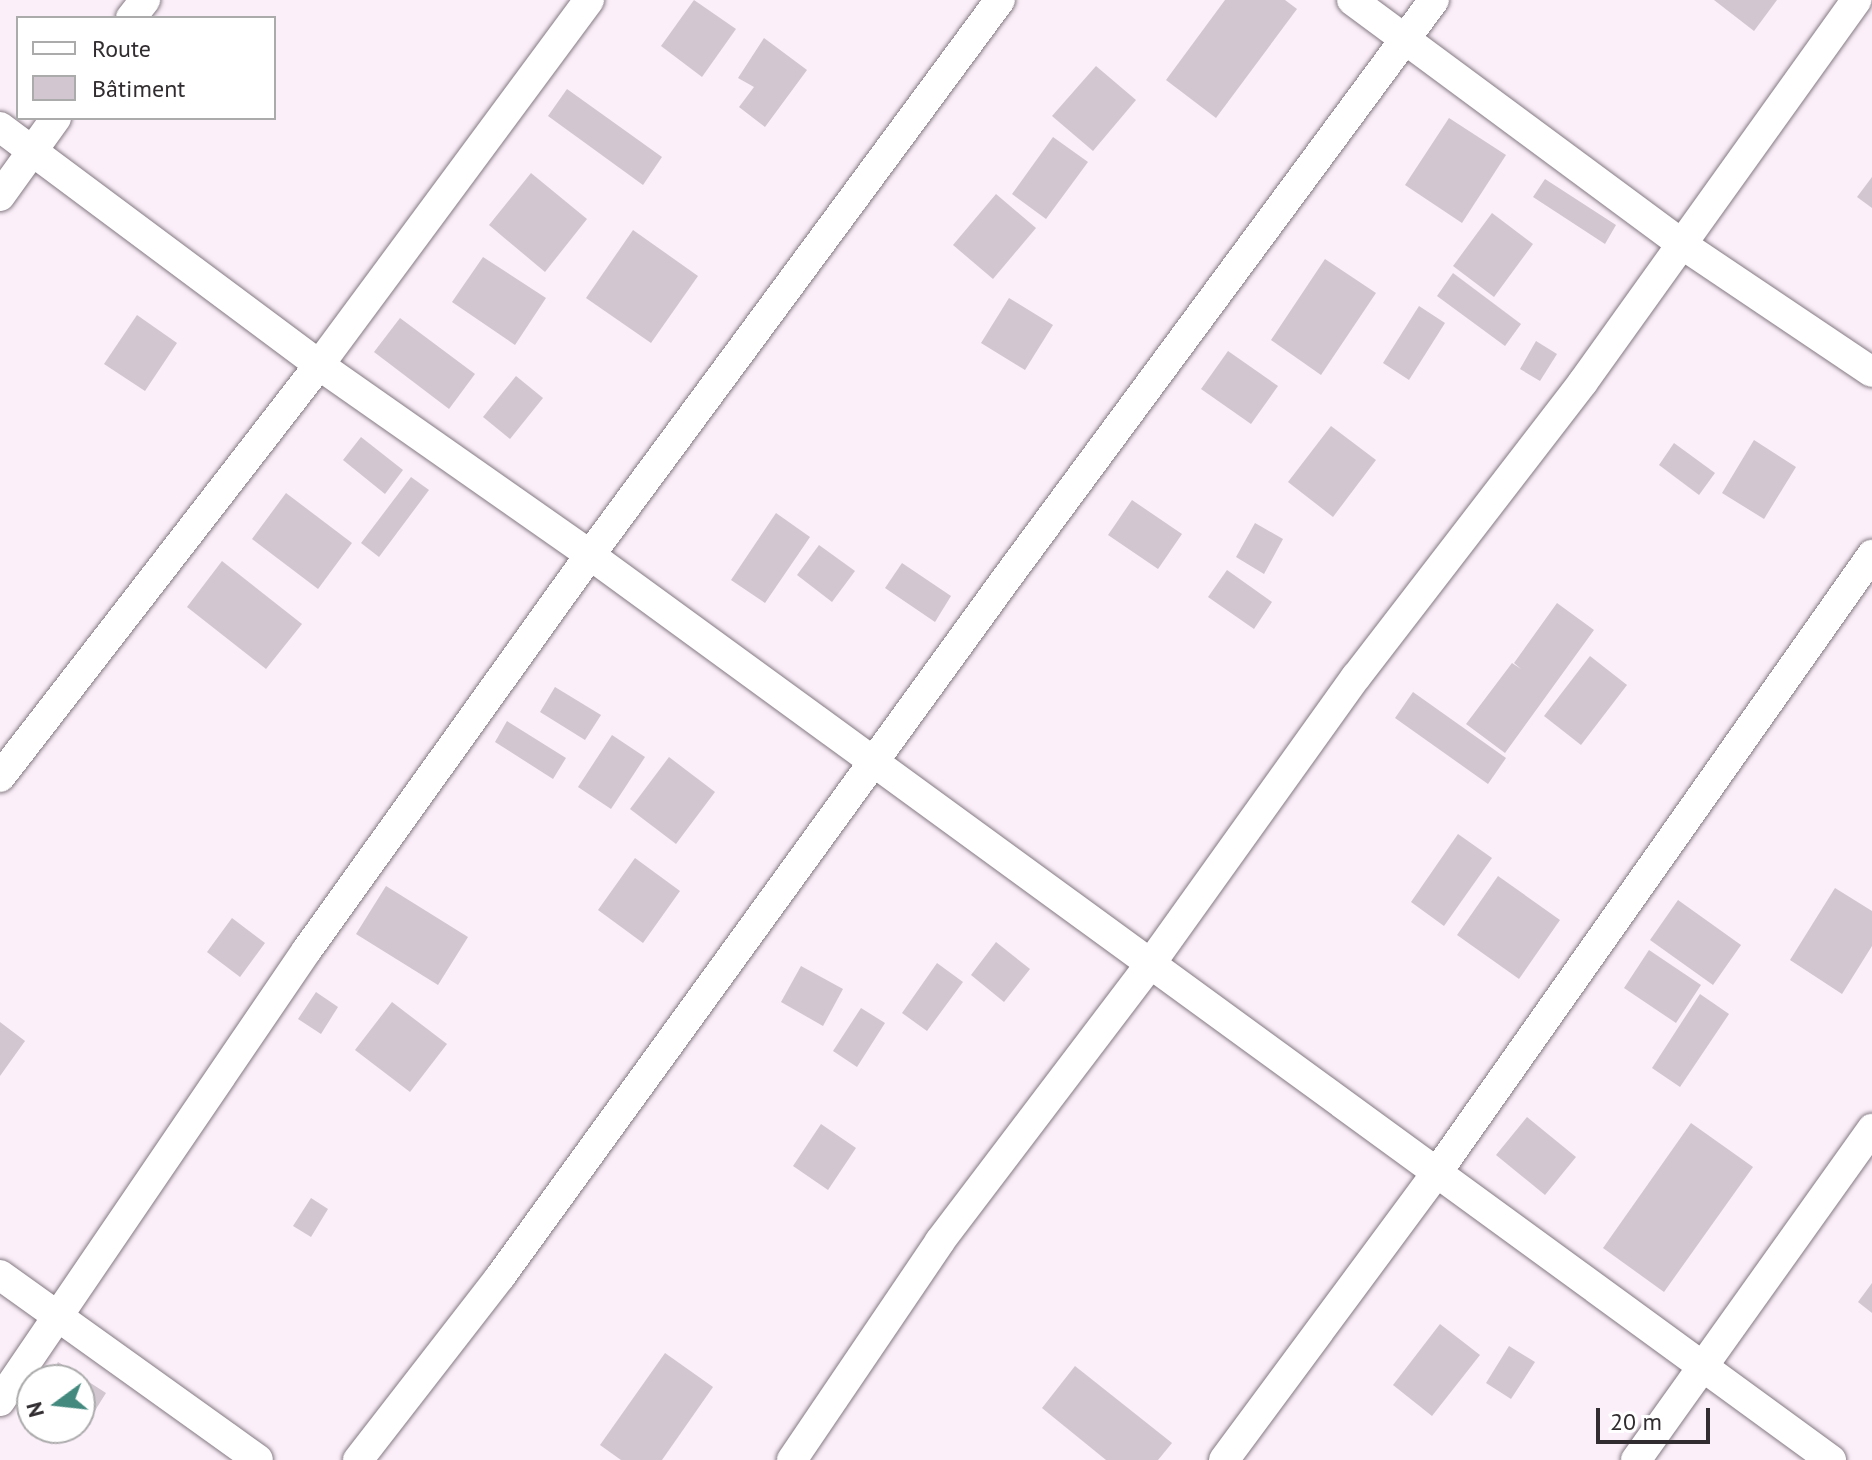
<!DOCTYPE html>
<html>
<head>
<meta charset="utf-8">
<style>
  body { margin:0 }
  #map { position:relative; width:1872px; height:1460px; overflow:hidden; background:#fbeff9; font-family:"PT Sans",sans-serif }
  div>[style] { position:absolute }
  .building>* { inset:0; background:#d2c7d0 }
  .roads { filter:drop-shadow(0 0 2px #847a82) drop-shadow(0 0 2px #847a82) }
  .minor>* { height:30px; margin:-15px; padding:0 15px; transform-origin:15px; border-radius:15px; background:#fff }
  span { translate:-50% -50%; white-space:nowrap; text-align:center; line-height:1.15; -webkit-text-stroke:6px #fff; paint-order:stroke }
  .legend { position:absolute; left:16px; top:16px; width:260px; height:104px; box-sizing:border-box; background:#fff; border:2px solid #acabac; margin:0; padding:10px 14px; list-style:none; font-size:24px; color:#302c2f }
  .legend li { display:flex; align-items:center; gap:16px; height:40px }
  .legend b { width:40px; border:2px solid #acabac }
  .north { position:absolute; left:16px; top:1364px; width:80px; height:80px; box-sizing:border-box; background:#fff; border:2px solid #acabac; border-radius:50%; rotate:255deg; font-size:22px; font-weight:700; line-height:32px; text-align:center; color:#302c2f }
  .north::after { content:''; display:block; margin:auto; width:28px; height:36px; background:#44897e; clip-path:polygon(50% 0,100% 100%,50% 72%,0 100%) }
  .scale { position:absolute; left:1596px; top:1408px; width:114px; height:36px; box-sizing:border-box; border:4px solid #302c2f; border-top:0; padding-left:10px; font-size:24px; line-height:28px; white-space:nowrap; color:#302c2f; -webkit-text-stroke:6px #fff; paint-order:stroke }
</style>
</head>
<body>
<div id="map">
  <div class="building">
    <div style="clip-path:polygon(694px 0,736px 29px,702px 77px,661px 46px)"></div>
    <div style="clip-path:polygon(1225px 0,1285px 0,1297px 9px,1216px 118px,1166px 80px)"></div>
    <div style="clip-path:polygon(1714px 0,1777px 0,1754px 31px)"></div>
    <div style="clip-path:polygon(764px 38px,807px 70px,765px 127px,739px 107px,754px 87px,738px 78px)"></div>
    <div style="clip-path:polygon(1096px 66px,1136px 100px,1093px 151px,1052px 116px)"></div>
    <div style="clip-path:polygon(567px 89px,662px 157px,643px 185px,548px 116px)"></div>
    <div style="clip-path:polygon(1449px 118px,1506px 155px,1462px 223px,1405px 185px)"></div>
    <div style="clip-path:polygon(1053px 137px,1088px 162px,1046px 219px,1012px 194px)"></div>
    <div style="clip-path:polygon(531px 173px,587px 219px,545px 272px,489px 225px)"></div>
    <div style="clip-path:polygon(1872px 177px,1872px 208px,1857px 197px)"></div>
    <div style="clip-path:polygon(1545px 179px,1616px 225px,1605px 244px,1533px 197px)"></div>
    <div style="clip-path:polygon(996px 194px,1036px 228px,993px 279px,953px 245px)"></div>
    <div style="clip-path:polygon(1492px 213px,1533px 244px,1494px 297px,1453px 266px)"></div>
    <div style="clip-path:polygon(633px 230px,698px 276px,651px 343px,586px 298px)"></div>
    <div style="clip-path:polygon(483px 257px,546px 298px,515px 345px,452px 302px)"></div>
    <div style="clip-path:polygon(1325px 259px,1376px 293px,1321px 375px,1271px 340px)"></div>
    <div style="clip-path:polygon(1453px 273px,1521px 324px,1505px 346px,1437px 296px)"></div>
    <div style="clip-path:polygon(1009px 298px,1053px 325px,1025px 370px,981px 343px)"></div>
    <div style="clip-path:polygon(1419px 306px,1445px 323px,1409px 380px,1383px 363px)"></div>
    <div style="clip-path:polygon(137px 315px,177px 343px,145px 391px,104px 364px)"></div>
    <div style="clip-path:polygon(400px 318px,475px 374px,449px 409px,374px 352px)"></div>
    <div style="clip-path:polygon(1536px 341px,1557px 354px,1540px 381px,1520px 369px)"></div>
    <div style="clip-path:polygon(1228px 351px,1278px 386px,1251px 424px,1201px 389px)"></div>
    <div style="clip-path:polygon(516px 376px,543px 398px,510px 439px,483px 417px)"></div>
    <div style="clip-path:polygon(1331px 426px,1376px 460px,1333px 517px,1288px 482px)"></div>
    <div style="clip-path:polygon(361px 437px,403px 470px,385px 494px,343px 460px)"></div>
    <div style="clip-path:polygon(1754px 440px,1796px 467px,1764px 519px,1722px 493px)"></div>
    <div style="clip-path:polygon(1674px 443px,1715px 473px,1699px 495px,1659px 465px)"></div>
    <div style="clip-path:polygon(411px 477px,429px 490px,379px 557px,361px 543px)"></div>
    <div style="clip-path:polygon(286px 493px,352px 543px,318px 589px,252px 539px)"></div>
    <div style="clip-path:polygon(1132px 500px,1182px 534px,1158px 569px,1108px 535px)"></div>
    <div style="clip-path:polygon(776px 513px,810px 537px,765px 603px,731px 580px)"></div>
    <div style="clip-path:polygon(1255px 523px,1283px 539px,1264px 574px,1236px 557px)"></div>
    <div style="clip-path:polygon(819px 545px,855px 571px,832px 602px,797px 575px)"></div>
    <div style="clip-path:polygon(222px 561px,302px 624px,266px 669px,187px 607px)"></div>
    <div style="clip-path:polygon(902px 563px,951px 596px,935px 622px,885px 588px)"></div>
    <div style="clip-path:polygon(1227px 570px,1272px 602px,1254px 629px,1208px 597px)"></div>
    <div style="clip-path:polygon(1557px 603px,1594px 630px,1505px 753px,1466px 724px,1512px 663px,1521px 669px,1514px 663px)"></div>
    <div style="clip-path:polygon(1590px 656px,1627px 685px,1581px 745px,1544px 716px)"></div>
    <div style="clip-path:polygon(555px 687px,601px 715px,585px 740px,540px 712px)"></div>
    <div style="clip-path:polygon(1413px 692px,1506px 758px,1488px 784px,1395px 718px)"></div>
    <div style="clip-path:polygon(507px 721px,566px 758px,553px 779px,495px 742px)"></div>
    <div style="clip-path:polygon(612px 735px,645px 757px,611px 809px,578px 787px)"></div>
    <div style="clip-path:polygon(669px 757px,715px 792px,676px 844px,630px 809px)"></div>
    <div style="clip-path:polygon(1458px 834px,1492px 858px,1444px 926px,1411px 902px)"></div>
    <div style="clip-path:polygon(635px 858px,680px 891px,643px 943px,598px 910px)"></div>
    <div style="clip-path:polygon(1498px 876px,1560px 920px,1519px 979px,1457px 935px)"></div>
    <div style="clip-path:polygon(386px 886px,468px 937px,438px 985px,356px 934px)"></div>
    <div style="clip-path:polygon(1835px 888px,1872px 911px,1872px 946px,1842px 994px,1790px 960px)"></div>
    <div style="clip-path:polygon(1678px 900px,1741px 945px,1713px 985px,1650px 940px)"></div>
    <div style="clip-path:polygon(232px 918px,265px 943px,240px 977px,207px 952px)"></div>
    <div style="clip-path:polygon(996px 942px,1030px 969px,1004px 1002px,971px 975px)"></div>
    <div style="clip-path:polygon(1649px 950px,1701px 985px,1676px 1023px,1624px 988px)"></div>
    <div style="clip-path:polygon(937px 963px,963px 982px,927px 1031px,902px 1013px)"></div>
    <div style="clip-path:polygon(801px 966px,843px 989px,823px 1026px,781px 1002px)"></div>
    <div style="clip-path:polygon(316px 992px,338px 1007px,321px 1034px,298px 1019px)"></div>
    <div style="clip-path:polygon(1700px 994px,1729px 1014px,1680px 1087px,1652px 1068px)"></div>
    <div style="clip-path:polygon(392px 1002px,447px 1044px,410px 1092px,355px 1050px)"></div>
    <div style="clip-path:polygon(861px 1008px,885px 1023px,857px 1067px,833px 1051px)"></div>
    <div style="clip-path:polygon(0 1022px,25px 1041px,0 1076px)"></div>
    <div style="clip-path:polygon(1527px 1117px,1576px 1157px,1545px 1195px,1496px 1155px)"></div>
    <div style="clip-path:polygon(1691px 1123px,1753px 1167px,1664px 1292px,1603px 1248px)"></div>
    <div style="clip-path:polygon(821px 1124px,856px 1148px,828px 1190px,793px 1166px)"></div>
    <div style="clip-path:polygon(311px 1198px,328px 1209px,311px 1237px,293px 1226px)"></div>
    <div style="clip-path:polygon(1872px 1283px,1872px 1313px,1858px 1302px)"></div>
    <div style="clip-path:polygon(1440px 1324px,1480px 1355px,1432px 1416px,1393px 1385px)"></div>
    <div style="clip-path:polygon(1509px 1346px,1535px 1362px,1511px 1399px,1486px 1383px)"></div>
    <div style="clip-path:polygon(665px 1353px,713px 1387px,662px 1460px,621px 1460px,600px 1445px)"></div>
    <div style="clip-path:polygon(58px 1362px,106px 1393px,89px 1420px,80px 1414px,80px 1380px,47px 1380px)"></div>
    <div style="clip-path:polygon(1075px 1366px,1172px 1443px,1158px 1460px,1106px 1460px,1042px 1408px)"></div>
  </div>
  <div class="roads">
    <div class="minor">
      <div style="left:1352px;top:0;width:408px;rotate:36.5deg"></div>
      <div style="left:1680px;top:243px;width:231px;rotate:33.9deg"></div>
      <div style="left:131px;top:18px;width:23px;rotate:-52deg"></div>
      <div style="left:0;top:127px;width:398px;rotate:36.7deg"></div>
      <div style="left:319px;top:365px;width:331px;rotate:35deg"></div>
      <div style="left:590px;top:555px;width:1536px;rotate:36.1deg"></div>
      <div style="left:0;top:196px;width:96px;rotate:-54.3deg"></div>
      <div style="left:0;top:777px;width:521px;rotate:-52.25deg"></div>
      <div style="left:319px;top:365px;width:454px;rotate:-53.5deg"></div>
      <div style="left:0;top:1275px;width:317px;rotate:35.6deg"></div>
      <div style="left:0;top:1401px;width:546px;rotate:-55.76deg"></div>
      <div style="left:307px;top:950px;width:486px;rotate:-54.4deg"></div>
      <div style="left:590px;top:555px;width:690px;rotate:-53.55deg"></div>
      <div style="left:358px;top:1460px;width:232px;rotate:-52.2deg"></div>
      <div style="left:500px;top:1277px;width:862px;rotate:-54.06deg"></div>
      <div style="left:1006px;top:579px;width:720px;rotate:-53.53deg"></div>
      <div style="left:792px;top:1460px;width:264px;rotate:-55.9deg"></div>
      <div style="left:940px;top:1241px;width:349px;rotate:-52.8deg"></div>
      <div style="left:1151px;top:963px;width:352px;rotate:-54.4deg"></div>
      <div style="left:1356px;top:677px;width:372px;rotate:-52.4deg"></div>
      <div style="left:1583px;top:382px;width:470px;rotate:-54.4deg"></div>
      <div style="left:1224px;top:1460px;width:360px;rotate:-53.5deg"></div>
      <div style="left:1438px;top:1171px;width:754px;rotate:-54.83deg"></div>
      <div style="left:1636px;top:1460px;width:407px;rotate:-54.5deg"></div>
    </div>
  </div>
  <ul class="legend">
  <li><b style="height:10px;background:#fff"></b>Route</li>
  <li><b style="height:22px;background:#d2c7d0"></b>Bâtiment</li>
  </ul>
  <div class="north">N</div>
  <div class="scale">20 m</div>
</div>
</body>
</html>
